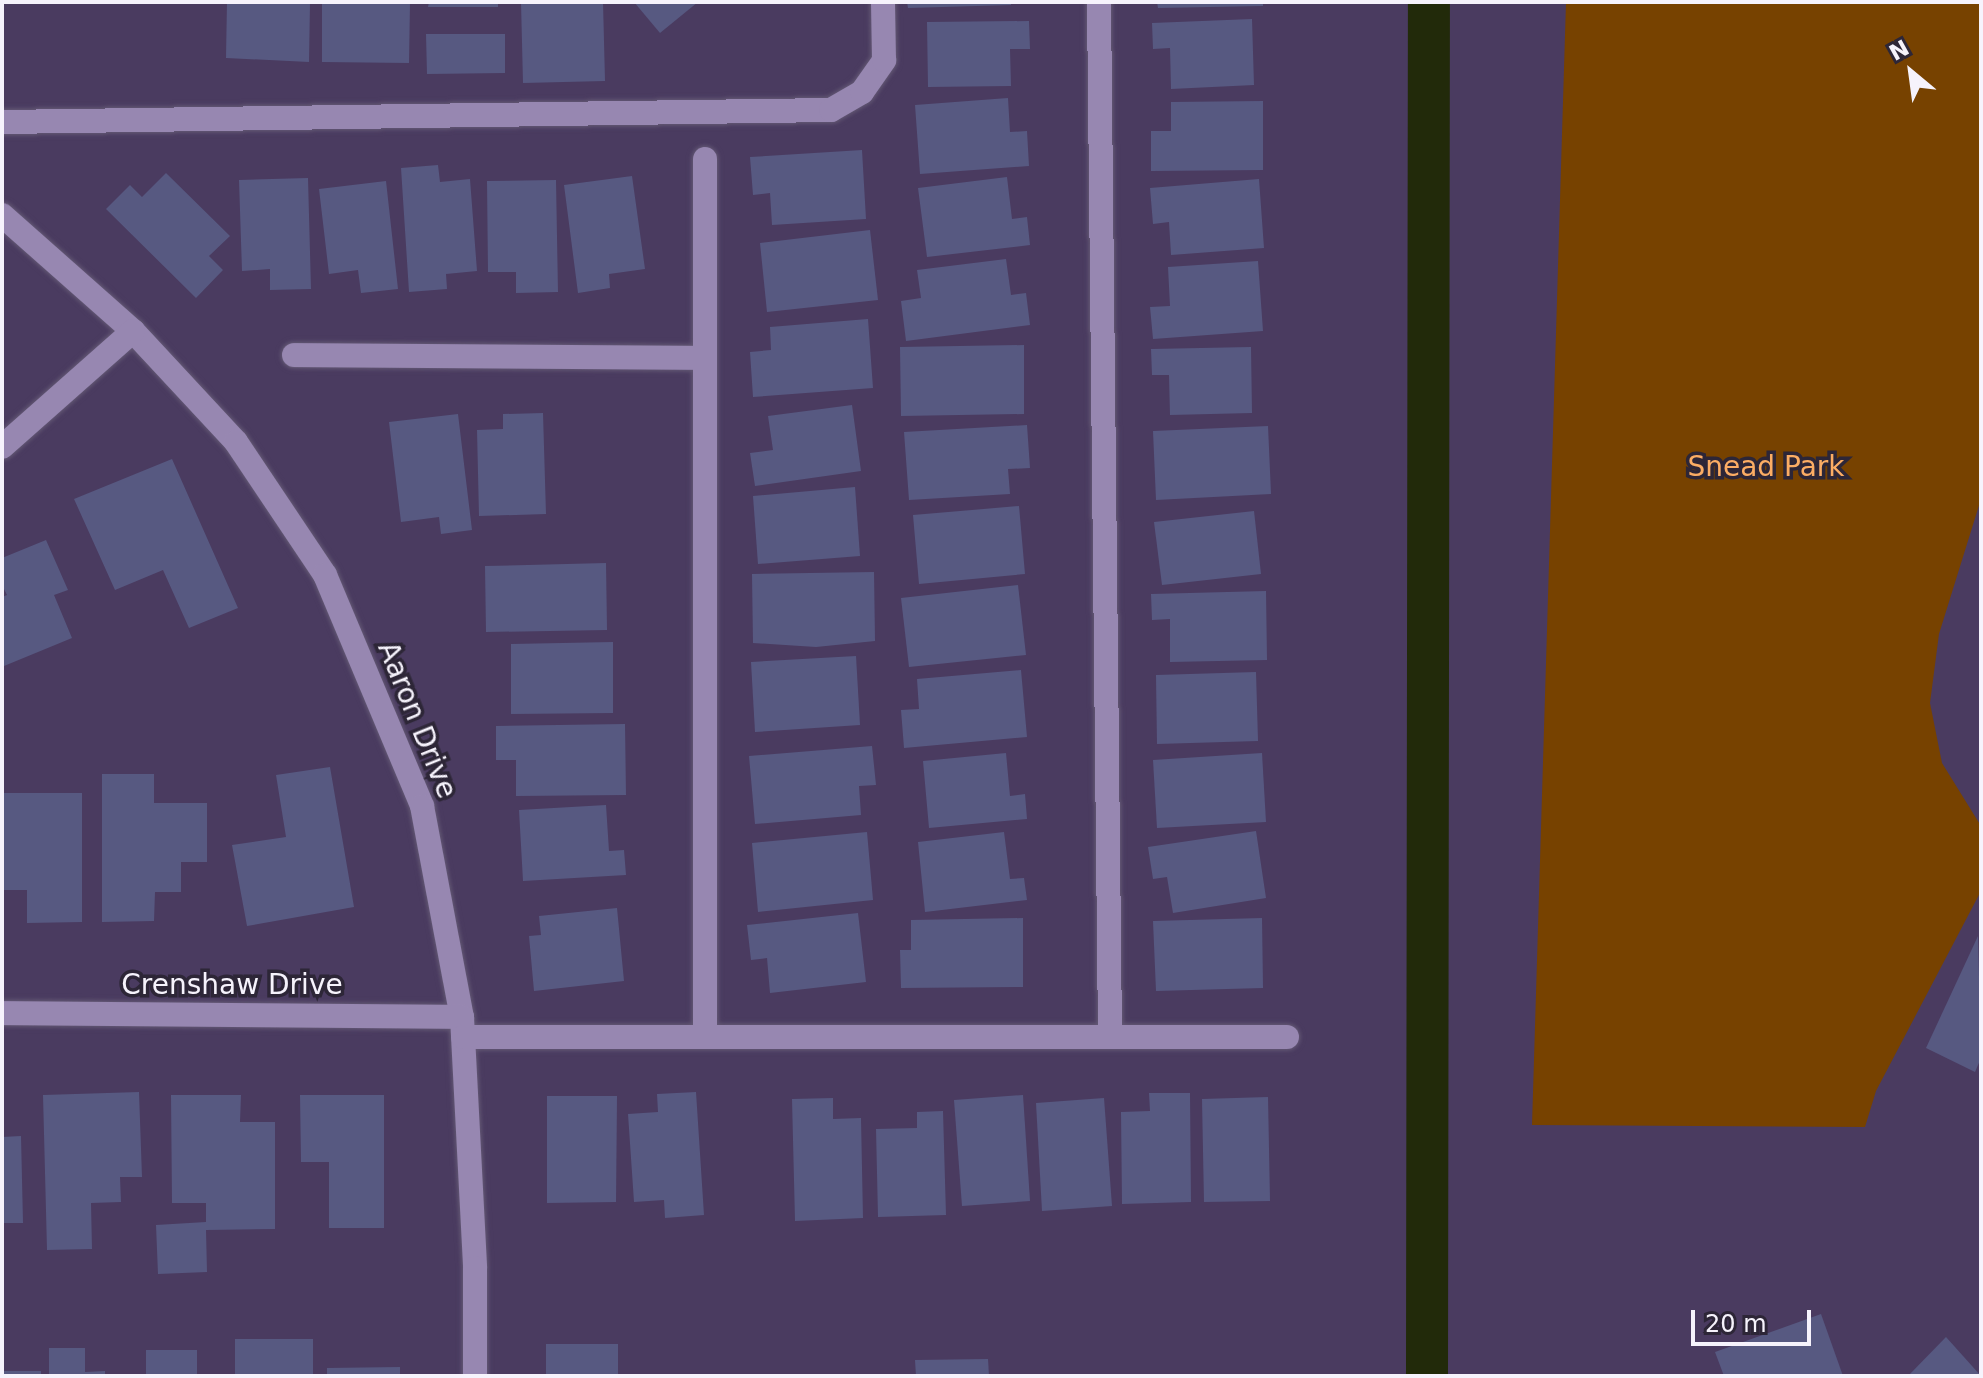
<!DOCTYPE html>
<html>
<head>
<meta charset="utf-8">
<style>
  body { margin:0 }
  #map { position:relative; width:1983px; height:1378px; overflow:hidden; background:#4a3b60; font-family:"DejaVu Sans",sans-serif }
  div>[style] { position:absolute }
  .green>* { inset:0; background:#774200 }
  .canal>* { height:42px; margin:-21px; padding:0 21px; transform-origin:21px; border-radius:21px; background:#222a0a }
  .building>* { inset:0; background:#575981 }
  .roads { filter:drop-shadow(0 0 2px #635874) drop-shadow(0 0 2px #635874) }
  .minor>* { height:24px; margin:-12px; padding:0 12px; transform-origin:12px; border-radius:12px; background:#9787b1 }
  span { translate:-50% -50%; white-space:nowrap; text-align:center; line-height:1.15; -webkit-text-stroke:7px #2d2637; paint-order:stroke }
  .park-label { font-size:28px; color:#fcad64 }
  .street-label { font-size:28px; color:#f6f3fc }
  .frame { position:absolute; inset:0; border:4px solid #f6f3fc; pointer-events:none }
  .north { position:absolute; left:1871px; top:32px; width:80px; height:80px; -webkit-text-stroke:6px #2d2637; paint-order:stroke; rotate:331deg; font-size:22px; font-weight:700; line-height:32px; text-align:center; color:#f6f3fc }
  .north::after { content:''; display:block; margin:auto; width:28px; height:36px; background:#f6f3fc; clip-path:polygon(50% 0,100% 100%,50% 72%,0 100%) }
  .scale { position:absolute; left:1691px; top:1310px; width:120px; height:36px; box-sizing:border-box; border:4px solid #f6f3fc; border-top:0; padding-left:10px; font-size:24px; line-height:28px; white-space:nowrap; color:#f6f3fc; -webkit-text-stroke:6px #2d2637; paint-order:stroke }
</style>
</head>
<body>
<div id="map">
  <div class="green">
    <div style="clip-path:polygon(1566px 2px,1981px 2px,1981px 499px,1939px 634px,1930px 703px,1942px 763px,1981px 826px,1981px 891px,1876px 1091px,1865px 1127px,1532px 1125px)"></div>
  </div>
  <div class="canal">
    <div style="left:1427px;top:1376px;width:1374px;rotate:-89.92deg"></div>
  </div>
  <div class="building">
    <div style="clip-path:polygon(227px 2px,310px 2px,309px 62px,226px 58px)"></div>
    <div style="clip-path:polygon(322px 2px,410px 2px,409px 63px,322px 62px)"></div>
    <div style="clip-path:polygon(429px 2px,498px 2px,498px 7px,428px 7px)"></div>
    <div style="clip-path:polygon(521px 2px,603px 2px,605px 81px,523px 83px)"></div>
    <div style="clip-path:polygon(634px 2px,698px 2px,660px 33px)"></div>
    <div style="clip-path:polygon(907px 2px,1011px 2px,1011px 5px,908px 8px)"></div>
    <div style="clip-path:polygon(1157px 2px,1263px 2px,1263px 6px,1158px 8px)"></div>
    <div style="clip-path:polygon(1252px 19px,1254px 85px,1171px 89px,1170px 48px,1153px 49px,1152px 23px)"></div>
    <div style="clip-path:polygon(1029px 21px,1030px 49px,1010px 49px,1011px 86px,928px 87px,927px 22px)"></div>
    <div style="clip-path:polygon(426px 34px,505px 34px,505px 73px,427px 74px)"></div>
    <div style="clip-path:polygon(1008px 98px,1010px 132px,1027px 131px,1029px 166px,920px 174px,915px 105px)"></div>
    <div style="clip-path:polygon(1263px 101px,1263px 170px,1151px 171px,1151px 131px,1171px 131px,1171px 102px)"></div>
    <div style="clip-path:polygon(862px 150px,866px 219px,772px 225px,770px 193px,753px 195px,750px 157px)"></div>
    <div style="clip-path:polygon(438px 165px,440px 182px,470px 179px,477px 271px,446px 274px,447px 289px,409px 292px,401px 168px)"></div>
    <div style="clip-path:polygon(166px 173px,230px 236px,209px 256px,223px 270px,196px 298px,106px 209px,130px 185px,142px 197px)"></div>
    <div style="clip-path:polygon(632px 176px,645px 269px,609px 274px,610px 288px,578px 293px,564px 185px)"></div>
    <div style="clip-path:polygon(1007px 177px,1012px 219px,1027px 217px,1030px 245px,927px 257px,918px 188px)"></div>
    <div style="clip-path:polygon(308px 178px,311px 289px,270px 290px,270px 269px,242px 271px,239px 180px)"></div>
    <div style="clip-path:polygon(1259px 179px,1264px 248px,1171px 255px,1169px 222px,1153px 224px,1150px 188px)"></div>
    <div style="clip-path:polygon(556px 180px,558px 292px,516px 293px,516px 272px,488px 272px,487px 181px)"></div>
    <div style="clip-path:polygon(386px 181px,398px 289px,361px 293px,358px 270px,329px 274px,319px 189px)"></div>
    <div style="clip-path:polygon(870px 230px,878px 300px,767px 312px,760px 243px)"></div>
    <div style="clip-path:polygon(1006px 259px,1011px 295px,1026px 293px,1030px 325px,906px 341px,901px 301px,921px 298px,917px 270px)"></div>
    <div style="clip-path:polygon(1258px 261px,1263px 331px,1153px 339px,1150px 307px,1170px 306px,1168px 267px)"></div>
    <div style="clip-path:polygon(868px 319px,873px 388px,753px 397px,750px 352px,771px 350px,770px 327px)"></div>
    <div style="clip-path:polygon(1024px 345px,1024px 414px,901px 416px,900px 347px)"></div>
    <div style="clip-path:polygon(1251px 347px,1252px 413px,1170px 415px,1169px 375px,1152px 375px,1151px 349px)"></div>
    <div style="clip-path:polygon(852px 405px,861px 471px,755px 486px,750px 453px,773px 450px,768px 416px)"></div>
    <div style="clip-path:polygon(543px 413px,546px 514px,479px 516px,477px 430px,503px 429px,503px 414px)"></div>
    <div style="clip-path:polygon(458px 414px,472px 530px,441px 534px,439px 517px,401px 522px,389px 422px)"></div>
    <div style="clip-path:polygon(1027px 425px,1030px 468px,1008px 469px,1010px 494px,909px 500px,904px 432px)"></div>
    <div style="clip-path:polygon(1268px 426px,1271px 494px,1156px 500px,1153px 431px)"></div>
    <div style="clip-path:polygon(172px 459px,238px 608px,189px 628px,163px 570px,115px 590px,74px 499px)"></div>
    <div style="clip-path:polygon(855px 487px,860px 556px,758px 564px,753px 496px)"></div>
    <div style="clip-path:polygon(1019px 506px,1025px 574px,919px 584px,913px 515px)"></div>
    <div style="clip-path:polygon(1254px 511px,1261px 574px,1162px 585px,1154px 522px)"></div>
    <div style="clip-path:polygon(46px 540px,68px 590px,54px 595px,72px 638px,4px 666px,2px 597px,7px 595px,2px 585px,2px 558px)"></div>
    <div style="clip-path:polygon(606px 563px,607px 630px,486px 632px,485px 566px)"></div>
    <div style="clip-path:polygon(874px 572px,875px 641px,816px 647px,753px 643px,752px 574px)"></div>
    <div style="clip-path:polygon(1018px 585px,1026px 655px,909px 667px,901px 598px)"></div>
    <div style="clip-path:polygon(1266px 591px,1267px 660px,1170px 662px,1170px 619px,1152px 620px,1151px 594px)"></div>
    <div style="clip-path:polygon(613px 642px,613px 713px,511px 714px,511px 644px)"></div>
    <div style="clip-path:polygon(856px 656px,860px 725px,755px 732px,751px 662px)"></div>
    <div style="clip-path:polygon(1021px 670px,1027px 737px,904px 748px,901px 710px,919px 709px,917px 679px)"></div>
    <div style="clip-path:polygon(1256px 672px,1258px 741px,1157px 744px,1156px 675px)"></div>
    <div style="clip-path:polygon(625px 724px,626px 795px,516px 796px,516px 760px,496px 760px,496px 726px)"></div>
    <div style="clip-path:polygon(872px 746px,876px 785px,859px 786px,861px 815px,755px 824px,749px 756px)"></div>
    <div style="clip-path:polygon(1006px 753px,1010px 796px,1025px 794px,1027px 819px,929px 828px,923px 761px)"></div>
    <div style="clip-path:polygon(1262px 753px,1266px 822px,1157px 828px,1153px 760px)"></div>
    <div style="clip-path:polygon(330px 767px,354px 907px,247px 926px,232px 845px,286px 837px,276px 775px)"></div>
    <div style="clip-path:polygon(102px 774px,154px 774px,154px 803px,207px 803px,207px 862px,181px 862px,181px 892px,155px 892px,154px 921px,102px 922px)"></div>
    <div style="clip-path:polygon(2px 793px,82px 793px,82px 922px,27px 923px,27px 890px,2px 890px)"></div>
    <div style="clip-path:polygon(606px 805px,609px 851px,624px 850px,626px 875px,523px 881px,519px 810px)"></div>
    <div style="clip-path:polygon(1256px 831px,1266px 898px,1173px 913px,1167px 877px,1153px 879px,1148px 847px)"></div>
    <div style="clip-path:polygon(867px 832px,873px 900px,758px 912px,752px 843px)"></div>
    <div style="clip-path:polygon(1004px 832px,1010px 879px,1024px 878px,1027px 900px,925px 912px,918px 842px)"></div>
    <div style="clip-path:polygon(617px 908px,624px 981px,534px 991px,529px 936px,541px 935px,539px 916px)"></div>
    <div style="clip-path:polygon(858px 913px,866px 982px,770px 993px,767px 958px,751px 960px,747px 925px)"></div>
    <div style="clip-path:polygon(1023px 918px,1023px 987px,901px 988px,900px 950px,911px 950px,911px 920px)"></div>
    <div style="clip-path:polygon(1262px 918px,1263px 988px,1156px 991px,1153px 921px)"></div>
    <div style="clip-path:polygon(1978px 936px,1981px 1058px,1975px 1072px,1926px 1048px)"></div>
    <div style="clip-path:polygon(139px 1092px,142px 1177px,120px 1177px,121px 1202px,91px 1203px,92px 1249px,47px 1250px,43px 1095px)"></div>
    <div style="clip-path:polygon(696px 1092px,704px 1215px,665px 1218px,664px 1200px,634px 1202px,628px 1114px,658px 1112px,657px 1094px)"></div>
    <div style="clip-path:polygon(1149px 1093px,1190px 1093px,1191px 1202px,1122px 1204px,1121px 1112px,1150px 1111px)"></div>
    <div style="clip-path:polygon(171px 1095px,241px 1095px,240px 1122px,275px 1122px,275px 1229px,206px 1230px,207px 1272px,158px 1274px,156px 1225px,206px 1222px,206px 1203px,172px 1203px)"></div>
    <div style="clip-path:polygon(300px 1095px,384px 1095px,384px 1228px,329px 1228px,329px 1162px,301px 1162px)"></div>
    <div style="clip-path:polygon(1023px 1095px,1030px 1201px,962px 1206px,954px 1100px)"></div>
    <div style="clip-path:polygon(547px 1096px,617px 1096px,616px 1202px,547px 1203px)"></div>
    <div style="clip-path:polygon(1268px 1097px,1270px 1201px,1204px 1202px,1202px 1099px)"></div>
    <div style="clip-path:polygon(833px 1098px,833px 1119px,861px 1118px,863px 1218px,795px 1221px,792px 1099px)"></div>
    <div style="clip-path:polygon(1104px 1098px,1112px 1206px,1042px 1211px,1036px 1103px)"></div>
    <div style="clip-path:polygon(943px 1111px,946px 1215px,878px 1217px,876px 1129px,917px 1128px,917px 1112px)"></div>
    <div style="clip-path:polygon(21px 1136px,23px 1223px,2px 1223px,2px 1137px)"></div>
    <div style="clip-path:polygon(1821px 1314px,1843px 1376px,1724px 1376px,1715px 1352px)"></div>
    <div style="clip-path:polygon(1946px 1337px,1981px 1376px,1908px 1376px)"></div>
    <div style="clip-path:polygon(235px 1339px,313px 1339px,313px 1376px,235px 1376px)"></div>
    <div style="clip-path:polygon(546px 1344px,618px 1344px,618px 1376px,546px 1376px)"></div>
    <div style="clip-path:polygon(49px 1348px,85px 1348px,85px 1372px,105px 1371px,105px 1376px,49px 1376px)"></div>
    <div style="clip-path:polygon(146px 1350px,197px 1350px,197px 1376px,146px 1376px)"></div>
    <div style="clip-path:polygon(988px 1359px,989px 1376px,916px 1376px,915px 1360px)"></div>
    <div style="clip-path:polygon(400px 1367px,400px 1376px,327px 1376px,327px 1368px)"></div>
    <div style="clip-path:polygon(2px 1371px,41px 1371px,41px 1376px,2px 1376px)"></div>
  </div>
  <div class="roads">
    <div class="minor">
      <div style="left:1099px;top:2px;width:1035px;rotate:89.39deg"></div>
      <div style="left:2px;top:122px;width:829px;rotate:-0.83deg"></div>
      <div style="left:831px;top:110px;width:36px;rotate:-30deg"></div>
      <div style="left:862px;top:92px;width:39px;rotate:-55deg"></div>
      <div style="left:884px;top:60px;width:58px;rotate:-91deg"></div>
      <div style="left:2px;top:215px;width:175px;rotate:41.5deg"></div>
      <div style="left:133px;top:331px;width:151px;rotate:47.1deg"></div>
      <div style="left:236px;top:442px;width:160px;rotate:56.2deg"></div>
      <div style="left:325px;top:575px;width:251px;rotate:67.2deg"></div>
      <div style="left:422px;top:806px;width:215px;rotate:79.3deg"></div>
      <div style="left:462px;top:1017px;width:251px;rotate:87deg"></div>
      <div style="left:475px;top:1268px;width:108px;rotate:90deg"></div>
      <div style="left:294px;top:355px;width:411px;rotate:0.4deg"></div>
      <div style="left:2px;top:447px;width:175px;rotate:-41.5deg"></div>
      <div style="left:2px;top:1013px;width:460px;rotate:0.5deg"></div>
      <div style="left:705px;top:1036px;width:877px;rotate:-90deg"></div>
      <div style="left:463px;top:1037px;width:824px"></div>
    </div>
  </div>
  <div class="park-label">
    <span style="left:1766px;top:467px">Snead Park</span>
  </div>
  <div class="street-label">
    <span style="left:417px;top:720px;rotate:68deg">Aaron Drive</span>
    <span style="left:232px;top:985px">Crenshaw Drive</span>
  </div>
  <div class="frame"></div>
  <div class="north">N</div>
  <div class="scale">20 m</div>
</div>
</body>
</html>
